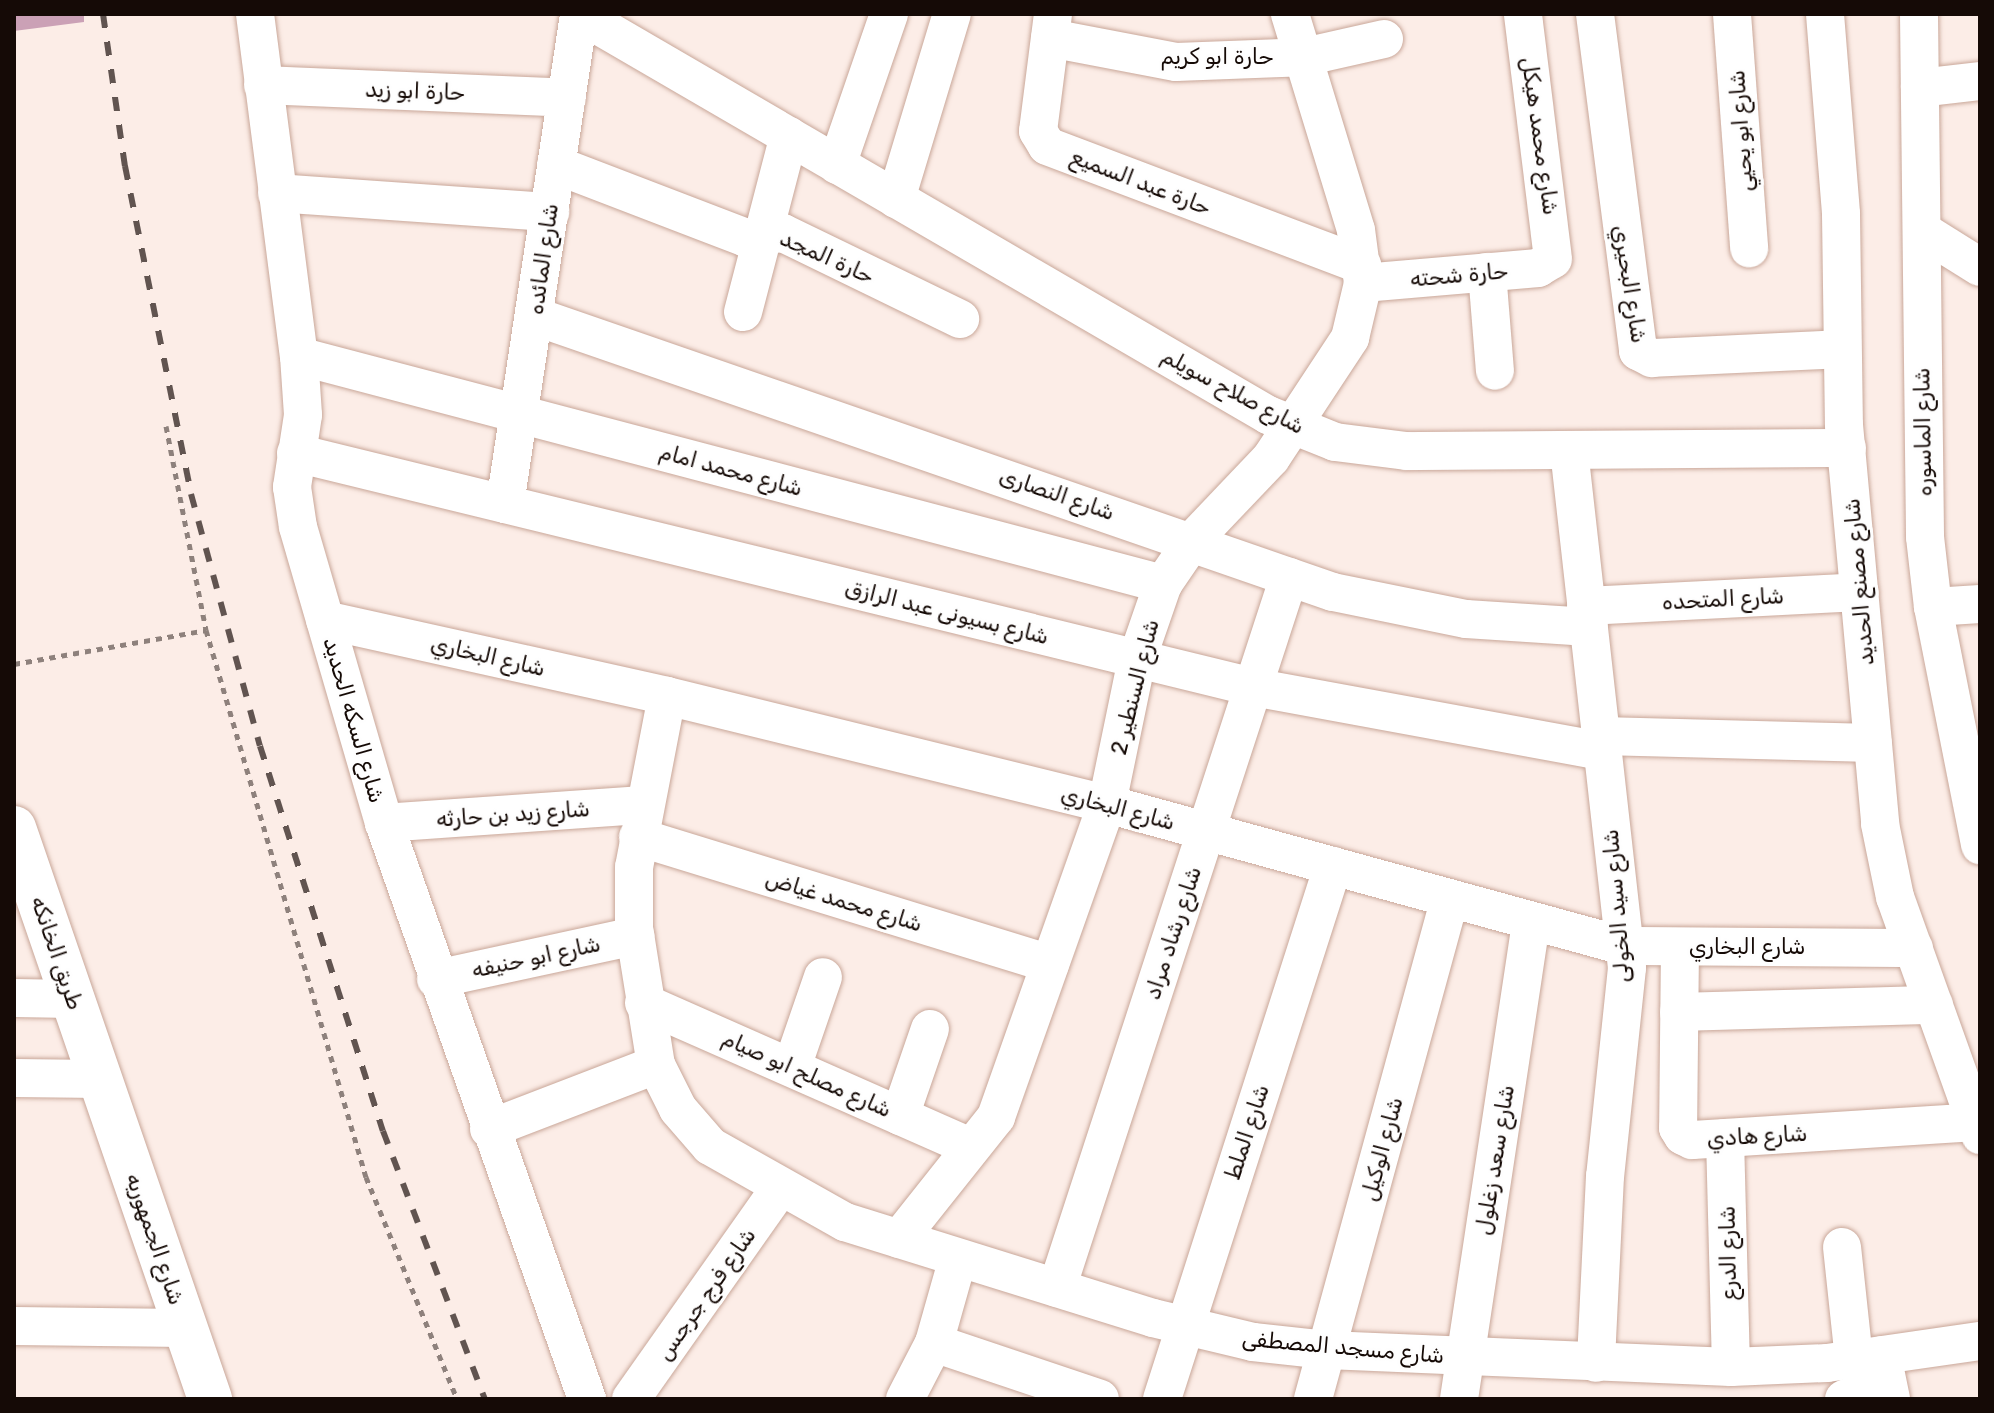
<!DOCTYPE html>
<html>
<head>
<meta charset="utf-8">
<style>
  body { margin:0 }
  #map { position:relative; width:1994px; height:1413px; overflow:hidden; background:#fcede7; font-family:Rubik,Vazirmatn,sans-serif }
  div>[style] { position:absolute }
  .path>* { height:5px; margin-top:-2.5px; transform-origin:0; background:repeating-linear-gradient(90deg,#8e817c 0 6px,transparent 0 12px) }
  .roads { filter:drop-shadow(0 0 2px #c9a799) drop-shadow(0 0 2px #c9a799) }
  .street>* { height:38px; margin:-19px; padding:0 19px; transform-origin:19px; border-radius:19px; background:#fff }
  .secondary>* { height:44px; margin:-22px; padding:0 22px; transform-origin:22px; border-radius:22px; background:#fff }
  .rail>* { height:6px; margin-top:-3px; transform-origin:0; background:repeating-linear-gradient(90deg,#615450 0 14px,transparent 0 28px) }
  .wall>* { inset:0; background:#cba1b6 }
  span { translate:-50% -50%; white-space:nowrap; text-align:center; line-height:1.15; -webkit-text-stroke:6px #fefefe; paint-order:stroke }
  .street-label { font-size:22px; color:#150a06 }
  .frame { position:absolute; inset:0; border:16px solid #150a06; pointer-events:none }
</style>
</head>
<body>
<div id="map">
  <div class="path">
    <div style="left:166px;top:426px;width:208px;rotate:78.9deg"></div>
    <div style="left:206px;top:630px;width:570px;rotate:73.7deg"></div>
    <div style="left:366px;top:1177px;width:240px;rotate:67.7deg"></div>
    <div style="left:14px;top:664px;width:195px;rotate:-10deg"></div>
  </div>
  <div class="roads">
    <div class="street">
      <div style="left:255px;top:14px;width:345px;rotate:82.7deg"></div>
      <div style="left:299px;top:356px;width:59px;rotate:86.1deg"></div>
      <div style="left:303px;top:415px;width:73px;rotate:98.7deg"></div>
      <div style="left:292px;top:487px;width:40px;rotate:81.5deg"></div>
      <div style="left:298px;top:527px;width:308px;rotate:73.8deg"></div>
      <div style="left:384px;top:823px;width:611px;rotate:70.59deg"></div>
      <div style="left:579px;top:14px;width:797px;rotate:30.2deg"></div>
      <div style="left:1268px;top:415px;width:72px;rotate:21.9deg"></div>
      <div style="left:1335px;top:442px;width:72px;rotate:7.2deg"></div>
      <div style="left:1406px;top:451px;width:441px;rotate:-0.4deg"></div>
      <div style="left:1053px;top:14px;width:118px;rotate:97.3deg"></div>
      <div style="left:1038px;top:131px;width:17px;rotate:59deg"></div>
      <div style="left:1047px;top:146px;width:337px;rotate:20.7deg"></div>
      <div style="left:1595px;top:14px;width:340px;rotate:82.7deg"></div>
      <div style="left:1638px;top:351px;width:16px;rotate:27deg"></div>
      <div style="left:1652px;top:358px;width:189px;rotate:-2.7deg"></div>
      <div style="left:1732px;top:14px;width:235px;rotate:85.8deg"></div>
      <div style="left:1825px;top:14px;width:201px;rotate:85.4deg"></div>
      <div style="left:1841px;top:214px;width:211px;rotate:89.2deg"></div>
      <div style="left:1844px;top:425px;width:401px;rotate:84.8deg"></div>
      <div style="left:1880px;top:824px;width:75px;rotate:78.4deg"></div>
      <div style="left:1895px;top:897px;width:253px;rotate:70.3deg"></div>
      <div style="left:1919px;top:14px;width:523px;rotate:89.34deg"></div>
      <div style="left:1925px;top:537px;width:70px;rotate:83.5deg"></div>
      <div style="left:1933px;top:607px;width:243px;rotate:78.8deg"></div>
      <div style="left:1050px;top:38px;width:128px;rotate:10.8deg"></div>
      <div style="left:1176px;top:62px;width:128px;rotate:-2.2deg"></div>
      <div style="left:1304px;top:57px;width:82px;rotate:-12.7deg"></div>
      <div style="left:263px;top:85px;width:304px;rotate:2.4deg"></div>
      <div style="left:1920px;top:88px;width:60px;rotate:-6.7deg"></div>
      <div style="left:556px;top:165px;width:204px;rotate:21deg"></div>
      <div style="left:746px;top:238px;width:37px;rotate:-8deg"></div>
      <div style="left:783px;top:233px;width:197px;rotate:25.9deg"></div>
      <div style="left:837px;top:165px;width:160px;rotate:-71deg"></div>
      <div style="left:277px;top:193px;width:274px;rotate:4deg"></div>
      <div style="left:896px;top:199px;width:193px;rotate:-73.2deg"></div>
      <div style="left:1924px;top:232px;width:66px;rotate:32deg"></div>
      <div style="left:1487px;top:272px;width:99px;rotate:85.4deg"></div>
      <div style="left:1363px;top:283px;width:176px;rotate:-4.9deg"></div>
      <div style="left:1538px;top:268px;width:17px;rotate:-31deg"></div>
      <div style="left:1553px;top:259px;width:247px;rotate:-97deg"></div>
      <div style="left:743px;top:312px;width:182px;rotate:-75.4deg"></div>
      <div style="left:534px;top:316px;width:845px;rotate:19.06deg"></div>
      <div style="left:1333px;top:592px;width:136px;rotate:11.5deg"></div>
      <div style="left:1466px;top:619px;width:123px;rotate:3.7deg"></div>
      <div style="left:299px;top:356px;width:894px;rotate:14.78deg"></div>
      <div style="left:1569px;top:450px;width:521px;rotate:83.61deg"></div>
      <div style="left:1627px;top:968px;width:209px;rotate:96deg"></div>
      <div style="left:1605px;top:1176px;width:187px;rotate:92.8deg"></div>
      <div style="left:296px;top:453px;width:985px;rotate:13.74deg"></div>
      <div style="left:1253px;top:687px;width:356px;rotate:10.4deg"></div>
      <div style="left:505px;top:504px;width:496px;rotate:-81.4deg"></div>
      <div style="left:1586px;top:606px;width:274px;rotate:-2.9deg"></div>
      <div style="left:1933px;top:607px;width:47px;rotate:-3.7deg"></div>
      <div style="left:325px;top:620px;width:350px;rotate:12.5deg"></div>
      <div style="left:667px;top:696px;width:453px;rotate:13.8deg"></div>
      <div style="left:1107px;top:804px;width:536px;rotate:15.36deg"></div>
      <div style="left:1624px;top:946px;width:290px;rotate:0.4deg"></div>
      <div style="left:667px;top:696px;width:174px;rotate:100.9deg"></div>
      <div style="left:634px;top:867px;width:61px;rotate:90deg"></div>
      <div style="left:634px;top:928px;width:139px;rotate:80.9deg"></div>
      <div style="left:656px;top:1065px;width:49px;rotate:63.4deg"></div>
      <div style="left:678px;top:1109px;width:49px;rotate:49.1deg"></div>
      <div style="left:710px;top:1146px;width:155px;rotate:29.4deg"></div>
      <div style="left:845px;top:1222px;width:323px;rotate:17.3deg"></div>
      <div style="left:1153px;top:1318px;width:103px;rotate:13.5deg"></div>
      <div style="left:1253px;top:1342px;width:74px;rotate:6.2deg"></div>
      <div style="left:1327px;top:1350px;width:404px;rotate:2.4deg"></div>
      <div style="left:1731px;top:1367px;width:96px;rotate:-2.4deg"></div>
      <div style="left:1827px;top:1363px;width:155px;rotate:-8.2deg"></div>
      <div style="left:1601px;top:736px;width:272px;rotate:1.5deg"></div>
      <div style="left:384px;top:823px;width:259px;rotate:-4deg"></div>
      <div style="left:638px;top:837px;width:431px;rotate:17.1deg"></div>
      <div style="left:1680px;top:947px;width:181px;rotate:90.6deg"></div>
      <div style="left:1678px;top:1128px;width:9px;rotate:58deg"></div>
      <div style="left:1683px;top:1136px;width:10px;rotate:24deg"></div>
      <div style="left:1692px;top:1140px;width:285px;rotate:-3.6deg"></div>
      <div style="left:436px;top:979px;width:204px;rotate:-12.2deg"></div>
      <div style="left:14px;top:998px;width:59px;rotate:1deg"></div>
      <div style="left:644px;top:1003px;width:356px;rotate:23.8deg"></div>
      <div style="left:1679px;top:1012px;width:255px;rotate:-1.6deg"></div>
      <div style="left:792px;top:1067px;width:95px;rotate:-71deg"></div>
      <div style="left:14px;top:1078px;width:86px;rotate:0.7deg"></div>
      <div style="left:900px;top:1116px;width:92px;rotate:-71deg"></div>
      <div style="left:489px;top:1129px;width:179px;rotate:-21deg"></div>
      <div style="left:1725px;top:1138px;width:229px;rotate:88.5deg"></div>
      <div style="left:899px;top:1239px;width:156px;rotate:-51.5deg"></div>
      <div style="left:996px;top:1117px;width:332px;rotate:-70.5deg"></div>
      <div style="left:1107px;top:804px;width:148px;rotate:-78.3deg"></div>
      <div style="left:1137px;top:659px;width:79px;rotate:-70.9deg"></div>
      <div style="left:1163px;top:584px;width:53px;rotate:-55.7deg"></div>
      <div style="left:1193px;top:540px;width:113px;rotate:-46.4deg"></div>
      <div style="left:1271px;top:458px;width:144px;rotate:-56.6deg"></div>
      <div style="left:1350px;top:338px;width:57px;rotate:-76.7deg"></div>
      <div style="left:1363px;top:283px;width:53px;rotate:-97.5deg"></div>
      <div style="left:1356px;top:230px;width:226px;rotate:-107deg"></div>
      <div style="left:1842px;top:1247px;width:113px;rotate:83.9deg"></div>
      <div style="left:1057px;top:1288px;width:748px;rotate:-71.93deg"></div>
      <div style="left:14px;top:1326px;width:171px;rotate:0.7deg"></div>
      <div style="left:934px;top:1343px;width:175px;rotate:18.6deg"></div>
      <div style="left:1882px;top:1355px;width:45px;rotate:78.4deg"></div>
      <div style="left:631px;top:1399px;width:258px;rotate:-54.8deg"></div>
      <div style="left:905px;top:1399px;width:63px;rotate:-62.6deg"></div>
      <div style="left:934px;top:1343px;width:88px;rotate:-74.2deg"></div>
      <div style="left:1162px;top:1399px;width:560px;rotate:-72.21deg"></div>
      <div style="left:1313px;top:1399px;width:519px;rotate:-74.71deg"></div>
      <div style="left:1459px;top:1399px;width:483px;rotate:-81.4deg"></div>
      <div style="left:1844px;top:1399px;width:45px;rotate:-20.9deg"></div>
    </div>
    <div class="secondary">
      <div style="left:14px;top:828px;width:604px;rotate:71.05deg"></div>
    </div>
  </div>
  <div class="rail">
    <div style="left:103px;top:14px;width:154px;rotate:81.8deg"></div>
    <div style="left:125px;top:166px;width:335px;rotate:78.6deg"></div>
    <div style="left:191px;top:494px;width:261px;rotate:74.7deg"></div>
    <div style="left:260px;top:746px;width:404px;rotate:72.3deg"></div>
    <div style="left:383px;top:1131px;width:287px;rotate:69.2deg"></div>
  </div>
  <div class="wall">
    <div style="clip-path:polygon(14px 14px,84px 14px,84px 22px,14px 31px)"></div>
  </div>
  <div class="street-label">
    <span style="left:1217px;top:57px">حارة ابو كريم</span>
    <span style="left:415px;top:91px;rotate:2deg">حارة ابو زيد</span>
    <span style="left:1741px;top:131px;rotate:-94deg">شارع ابو يحيي</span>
    <span style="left:1540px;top:136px;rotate:82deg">شارع محمد هيكل</span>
    <span style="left:1141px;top:182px;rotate:21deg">حارة عبد السميع</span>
    <span style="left:827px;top:257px;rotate:24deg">حارة المجد</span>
    <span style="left:543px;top:259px;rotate:-82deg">شارع المائده</span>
    <span style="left:1459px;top:275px;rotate:-5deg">حارة شحته</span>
    <span style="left:1630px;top:284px;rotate:81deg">شارع البحيري</span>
    <span style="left:1233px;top:391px;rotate:28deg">شارع صلاح سويلم</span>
    <span style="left:1923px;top:432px;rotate:-91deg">شارع الماسوره</span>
    <span style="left:731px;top:470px;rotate:15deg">شارع محمد امام</span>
    <span style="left:1057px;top:494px;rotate:19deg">شارع النصارى</span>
    <span style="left:1859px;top:582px;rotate:-95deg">شارع مصنع الحديد</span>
    <span style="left:1723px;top:599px;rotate:-3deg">شارع المتحده</span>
    <span style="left:947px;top:612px;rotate:14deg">شارع بسيونى عبد الرازق</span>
    <span style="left:488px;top:656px;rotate:13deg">شارع البخاري</span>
    <span style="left:1135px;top:687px;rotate:-76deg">شارع السنطير 2</span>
    <span style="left:354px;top:720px;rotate:74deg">شارع السكه الحديد</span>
    <span style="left:1118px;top:808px;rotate:15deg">شارع البخاري</span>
    <span style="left:513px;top:814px;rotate:-4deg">شارع زيد بن حارثه</span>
    <span style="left:844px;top:901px;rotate:17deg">شارع محمد غياض</span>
    <span style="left:1617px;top:906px;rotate:-95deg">شارع سيد الخولى</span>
    <span style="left:1173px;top:933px;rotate:-72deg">شارع رشاد مراد</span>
    <span style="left:1747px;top:947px">شارع البخاري</span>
    <span style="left:57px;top:953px;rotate:71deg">طريق الخانكه</span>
    <span style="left:536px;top:957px;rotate:-12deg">شارع ابو حنيفه</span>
    <span style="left:807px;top:1074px;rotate:24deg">شارع مصلح ابو صيام</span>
    <span style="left:1247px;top:1132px;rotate:-72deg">شارع الملط</span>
    <span style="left:1757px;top:1136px;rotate:-3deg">شارع هادي</span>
    <span style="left:1382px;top:1149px;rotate:-75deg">شارع الوكيل</span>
    <span style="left:1495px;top:1160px;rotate:-81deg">شارع سعد زغلول</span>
    <span style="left:155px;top:1239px;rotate:71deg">شارع الجمهوريه</span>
    <span style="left:1728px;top:1253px;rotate:-91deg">شارع الدرع</span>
    <span style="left:706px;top:1294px;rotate:-55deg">شارع فرج جرجس</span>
    <span style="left:1343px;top:1347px;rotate:5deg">شارع مسجد المصطفى</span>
  </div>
  <div class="frame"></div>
</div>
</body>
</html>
